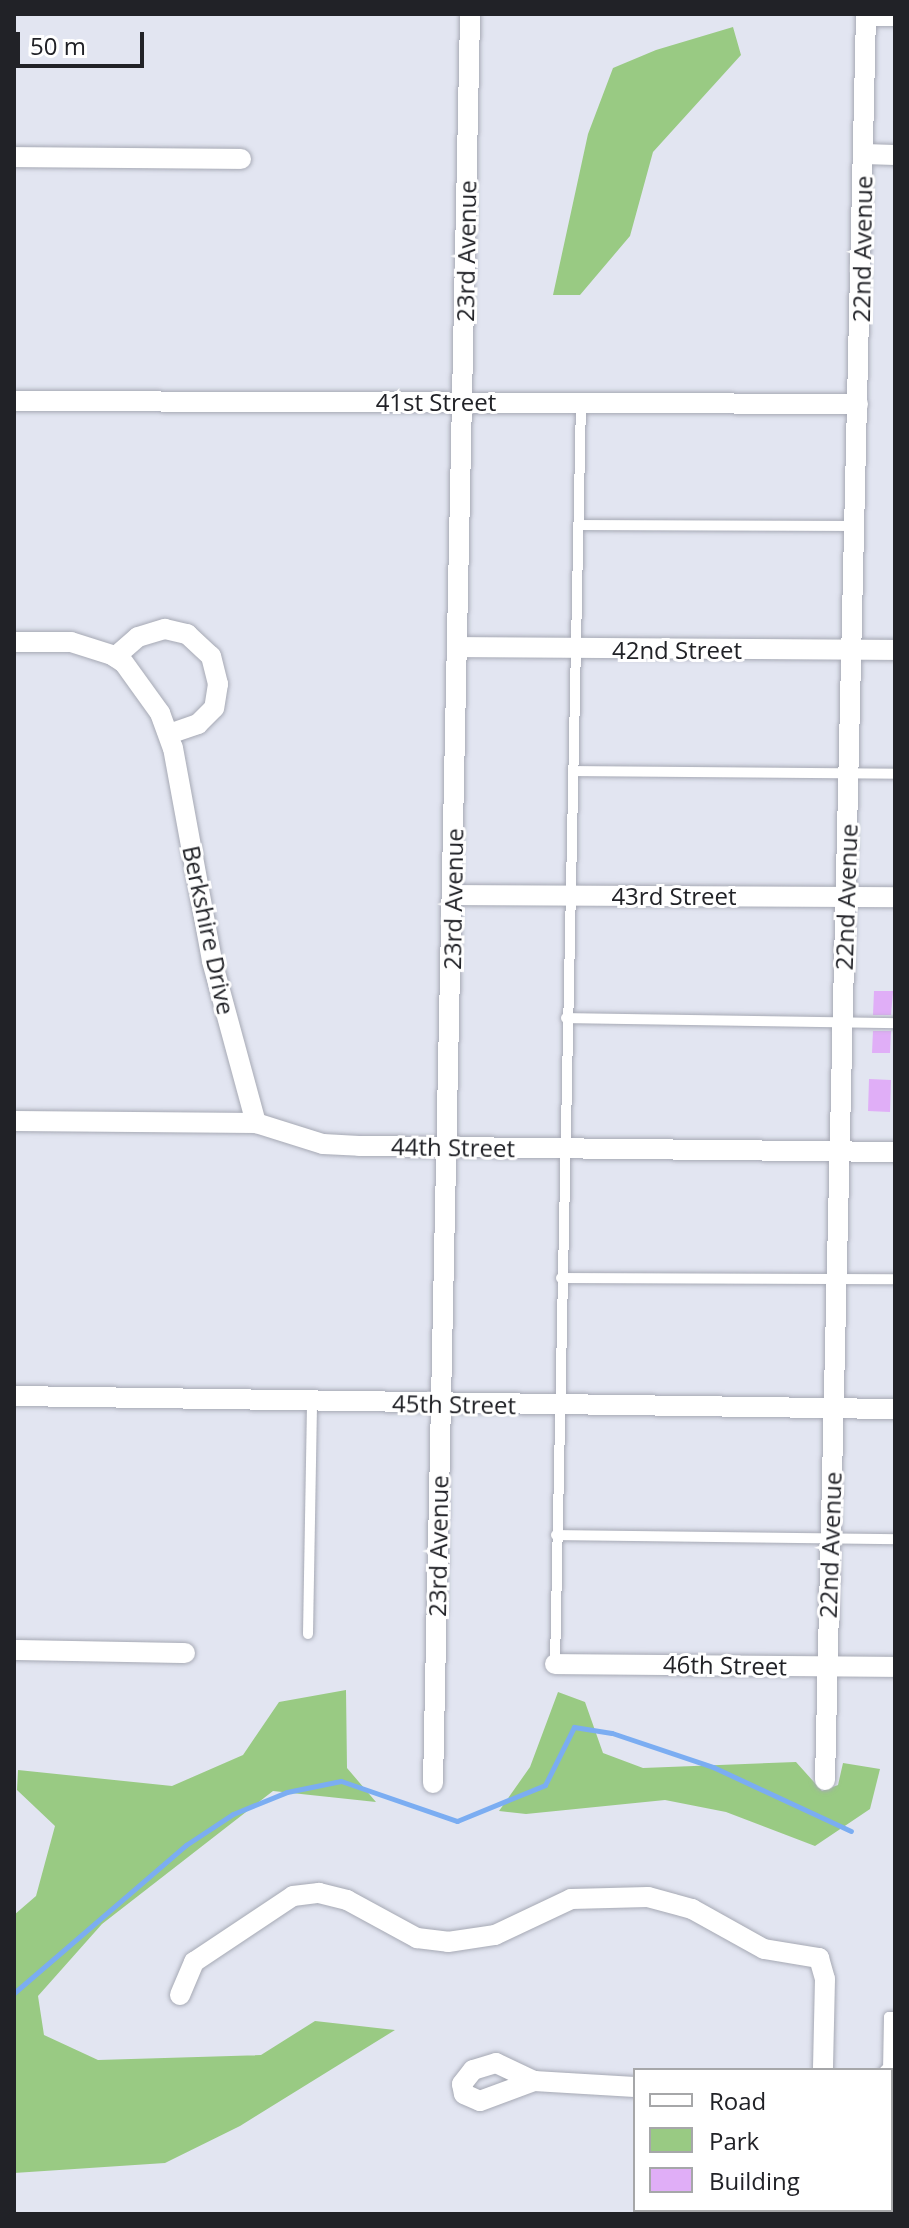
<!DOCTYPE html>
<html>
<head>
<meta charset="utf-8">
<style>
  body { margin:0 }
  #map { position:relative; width:909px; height:2228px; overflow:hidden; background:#e2e5f1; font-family:"Open Sans",sans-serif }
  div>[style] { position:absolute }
  .green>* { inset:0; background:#99ca83 }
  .stream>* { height:5px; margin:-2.5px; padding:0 2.5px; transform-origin:2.5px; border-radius:2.5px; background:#7badf2 }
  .building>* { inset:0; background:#e0aef7 }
  .roads { filter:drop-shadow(0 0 2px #a6a9b4) drop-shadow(0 0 2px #a6a9b4) }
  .lane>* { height:10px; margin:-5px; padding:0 5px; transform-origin:5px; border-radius:5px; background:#fff }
  .street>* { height:20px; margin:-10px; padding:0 10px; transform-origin:10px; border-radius:10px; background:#fff }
  .secondary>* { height:28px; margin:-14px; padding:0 14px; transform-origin:14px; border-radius:14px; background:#fff }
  span { translate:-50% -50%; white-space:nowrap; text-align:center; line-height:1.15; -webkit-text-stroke:6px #fff; paint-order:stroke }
  .street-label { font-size:24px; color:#212227 }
  .frame { position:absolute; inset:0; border:16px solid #212227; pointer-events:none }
  .legend { position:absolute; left:633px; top:2068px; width:260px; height:144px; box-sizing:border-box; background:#fff; border:2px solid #a6a7a9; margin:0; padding:10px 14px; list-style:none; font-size:24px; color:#212227 }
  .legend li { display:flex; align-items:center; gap:16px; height:40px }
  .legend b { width:40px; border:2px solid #a6a7a9 }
  .scale { position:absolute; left:16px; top:32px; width:128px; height:36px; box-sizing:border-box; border:4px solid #212227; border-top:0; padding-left:10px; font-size:24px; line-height:28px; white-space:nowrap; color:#212227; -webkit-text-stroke:6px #fff; paint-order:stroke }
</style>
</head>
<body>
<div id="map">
  <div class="green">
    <div style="clip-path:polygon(733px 27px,741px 55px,653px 152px,630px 236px,580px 295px,553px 295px,588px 134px,613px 68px,656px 50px)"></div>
    <div style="clip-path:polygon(346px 1690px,347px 1768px,376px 1802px,273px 1791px,102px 1924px,38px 1996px,44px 2035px,98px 2060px,261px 2055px,315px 2021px,395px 2030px,240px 2126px,165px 2163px,14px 2173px,14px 1915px,36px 1896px,55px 1826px,17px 1790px,18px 1770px,172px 1786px,243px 1755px,279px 1702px)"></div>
    <div style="clip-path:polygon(558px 1692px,585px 1702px,603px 1753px,643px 1768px,796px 1762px,822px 1791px,838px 1785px,843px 1763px,880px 1769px,870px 1809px,815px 1846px,726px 1812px,665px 1800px,526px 1814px,499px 1811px,530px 1767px)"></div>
  </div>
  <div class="stream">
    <div style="left:14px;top:1993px;width:227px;rotate:-40.7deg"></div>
    <div style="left:186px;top:1845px;width:56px;rotate:-33.4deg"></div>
    <div style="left:233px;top:1814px;width:58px;rotate:-22.2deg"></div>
    <div style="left:287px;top:1792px;width:55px;rotate:-11.5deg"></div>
    <div style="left:341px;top:1781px;width:123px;rotate:19deg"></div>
    <div style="left:457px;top:1821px;width:95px;rotate:-22.2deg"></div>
    <div style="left:545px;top:1785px;width:65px;rotate:-63.4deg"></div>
    <div style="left:574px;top:1727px;width:38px;rotate:9deg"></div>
    <div style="left:612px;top:1733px;width:107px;rotate:18.6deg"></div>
    <div style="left:713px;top:1767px;width:152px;rotate:24.9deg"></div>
  </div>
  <div class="building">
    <div style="clip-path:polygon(874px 991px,893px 991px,891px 1015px,873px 1015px)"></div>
    <div style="clip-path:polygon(873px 1031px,891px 1031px,890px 1053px,872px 1053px)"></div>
    <div style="clip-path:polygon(869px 1079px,891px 1080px,890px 1112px,868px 1111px)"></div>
  </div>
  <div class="roads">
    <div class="lane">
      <div style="left:866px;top:21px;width:29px"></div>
      <div style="left:578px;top:525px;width:277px;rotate:0.2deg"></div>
      <div style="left:573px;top:771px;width:322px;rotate:0.5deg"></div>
      <div style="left:566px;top:1018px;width:329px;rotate:0.9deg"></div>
      <div style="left:561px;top:1278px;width:334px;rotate:0.2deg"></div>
      <div style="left:556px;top:1535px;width:339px;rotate:0.7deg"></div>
      <div style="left:308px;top:1634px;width:231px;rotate:-89deg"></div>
      <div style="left:555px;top:1664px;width:1262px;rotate:-88.82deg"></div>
      <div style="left:888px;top:2070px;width:53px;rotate:-88.9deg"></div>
      <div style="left:889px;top:2017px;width:6px"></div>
      <div style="left:891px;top:2126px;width:4px"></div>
    </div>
    <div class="street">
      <div style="left:864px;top:154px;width:31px;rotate:2deg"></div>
      <div style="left:14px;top:157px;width:227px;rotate:0.5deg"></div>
      <div style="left:14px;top:401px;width:844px;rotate:0.2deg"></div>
      <div style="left:14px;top:642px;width:57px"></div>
      <div style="left:71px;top:642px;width:43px;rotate:17.6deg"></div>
      <div style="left:112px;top:655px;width:14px;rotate:34deg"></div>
      <div style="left:124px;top:663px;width:62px;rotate:54.2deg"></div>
      <div style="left:160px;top:713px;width:37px;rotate:70deg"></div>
      <div style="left:173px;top:748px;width:217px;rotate:79.6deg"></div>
      <div style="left:212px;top:961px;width:168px;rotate:74.8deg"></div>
      <div style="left:459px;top:647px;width:436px;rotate:0.4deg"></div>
      <div style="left:115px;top:657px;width:30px;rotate:-41deg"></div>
      <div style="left:138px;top:637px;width:28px;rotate:-17deg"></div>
      <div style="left:165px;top:629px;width:23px;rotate:13deg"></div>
      <div style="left:187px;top:634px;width:33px;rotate:43deg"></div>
      <div style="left:211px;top:656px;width:29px;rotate:76deg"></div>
      <div style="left:218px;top:684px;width:24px;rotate:99deg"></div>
      <div style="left:214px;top:708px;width:23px;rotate:135deg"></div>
      <div style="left:198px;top:724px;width:31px;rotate:161deg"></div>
      <div style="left:453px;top:895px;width:442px;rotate:0.3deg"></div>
      <div style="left:14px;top:1121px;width:242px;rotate:0.5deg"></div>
      <div style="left:256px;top:1123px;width:70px;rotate:17.4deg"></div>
      <div style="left:323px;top:1144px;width:36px;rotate:3deg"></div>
      <div style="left:359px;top:1146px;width:536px;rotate:0.64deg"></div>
      <div style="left:14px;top:1396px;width:881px;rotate:0.85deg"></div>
      <div style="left:14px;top:1650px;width:171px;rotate:1deg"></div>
      <div style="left:555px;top:1664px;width:340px;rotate:0.5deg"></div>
      <div style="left:825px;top:1780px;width:1766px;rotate:-88.67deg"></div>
      <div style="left:433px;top:1783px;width:1769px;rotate:-88.8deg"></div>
      <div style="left:180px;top:1995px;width:36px;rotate:-67deg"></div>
      <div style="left:194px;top:1962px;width:119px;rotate:-33.7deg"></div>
      <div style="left:293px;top:1896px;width:26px;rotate:-7deg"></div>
      <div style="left:319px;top:1893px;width:29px;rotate:14deg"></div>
      <div style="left:347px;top:1900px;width:80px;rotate:28.5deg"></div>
      <div style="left:417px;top:1938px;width:31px;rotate:7deg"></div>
      <div style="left:448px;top:1942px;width:48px;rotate:-8.5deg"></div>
      <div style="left:495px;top:1935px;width:84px;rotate:-25.3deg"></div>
      <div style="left:571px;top:1899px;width:77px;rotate:-1.5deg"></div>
      <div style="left:648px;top:1897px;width:46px;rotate:15.3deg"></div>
      <div style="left:692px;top:1909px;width:82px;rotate:29.1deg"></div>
      <div style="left:764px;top:1949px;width:56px;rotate:9.3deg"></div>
      <div style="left:819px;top:1958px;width:22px;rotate:74deg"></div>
      <div style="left:825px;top:1979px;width:91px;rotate:91.3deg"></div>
      <div style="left:534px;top:2081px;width:42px;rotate:-154.7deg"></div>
      <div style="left:496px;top:2063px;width:24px;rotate:163deg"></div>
      <div style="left:473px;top:2070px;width:18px;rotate:128deg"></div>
      <div style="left:462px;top:2084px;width:10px;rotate:79deg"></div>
      <div style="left:464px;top:2094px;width:17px;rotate:24deg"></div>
      <div style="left:480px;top:2101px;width:58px;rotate:-20.3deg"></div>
      <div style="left:534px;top:2081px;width:101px;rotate:3.4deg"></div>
      <div style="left:820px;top:2214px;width:4px;rotate:-90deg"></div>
    </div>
    <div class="secondary">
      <div style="left:891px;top:2077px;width:4px"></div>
    </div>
  </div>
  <div class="street-label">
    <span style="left:862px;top:249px;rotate:-89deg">22nd Avenue</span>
    <span style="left:466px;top:251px;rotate:-89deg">23rd Avenue</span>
    <span style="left:436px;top:402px">41st Street</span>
    <span style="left:677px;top:650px">42nd Street</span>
    <span style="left:674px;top:896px">43rd Street</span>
    <span style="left:846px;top:897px;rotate:-88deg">22nd Avenue</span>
    <span style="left:453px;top:899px;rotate:-89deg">23rd Avenue</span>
    <span style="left:209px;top:930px;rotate:78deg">Berkshire Drive</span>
    <span style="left:453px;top:1147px;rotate:1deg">44th Street</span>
    <span style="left:454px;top:1404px;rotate:1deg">45th Street</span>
    <span style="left:830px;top:1545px;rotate:-88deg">22nd Avenue</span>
    <span style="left:438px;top:1546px;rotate:-89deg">23rd Avenue</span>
    <span style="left:725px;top:1665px;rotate:1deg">46th Street</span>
  </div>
  <div class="frame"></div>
  <ul class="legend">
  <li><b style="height:10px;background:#fff"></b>Road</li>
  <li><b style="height:22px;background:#99ca83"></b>Park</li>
  <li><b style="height:22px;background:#e0aef7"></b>Building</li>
  </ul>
  <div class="scale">50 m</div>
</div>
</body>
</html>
